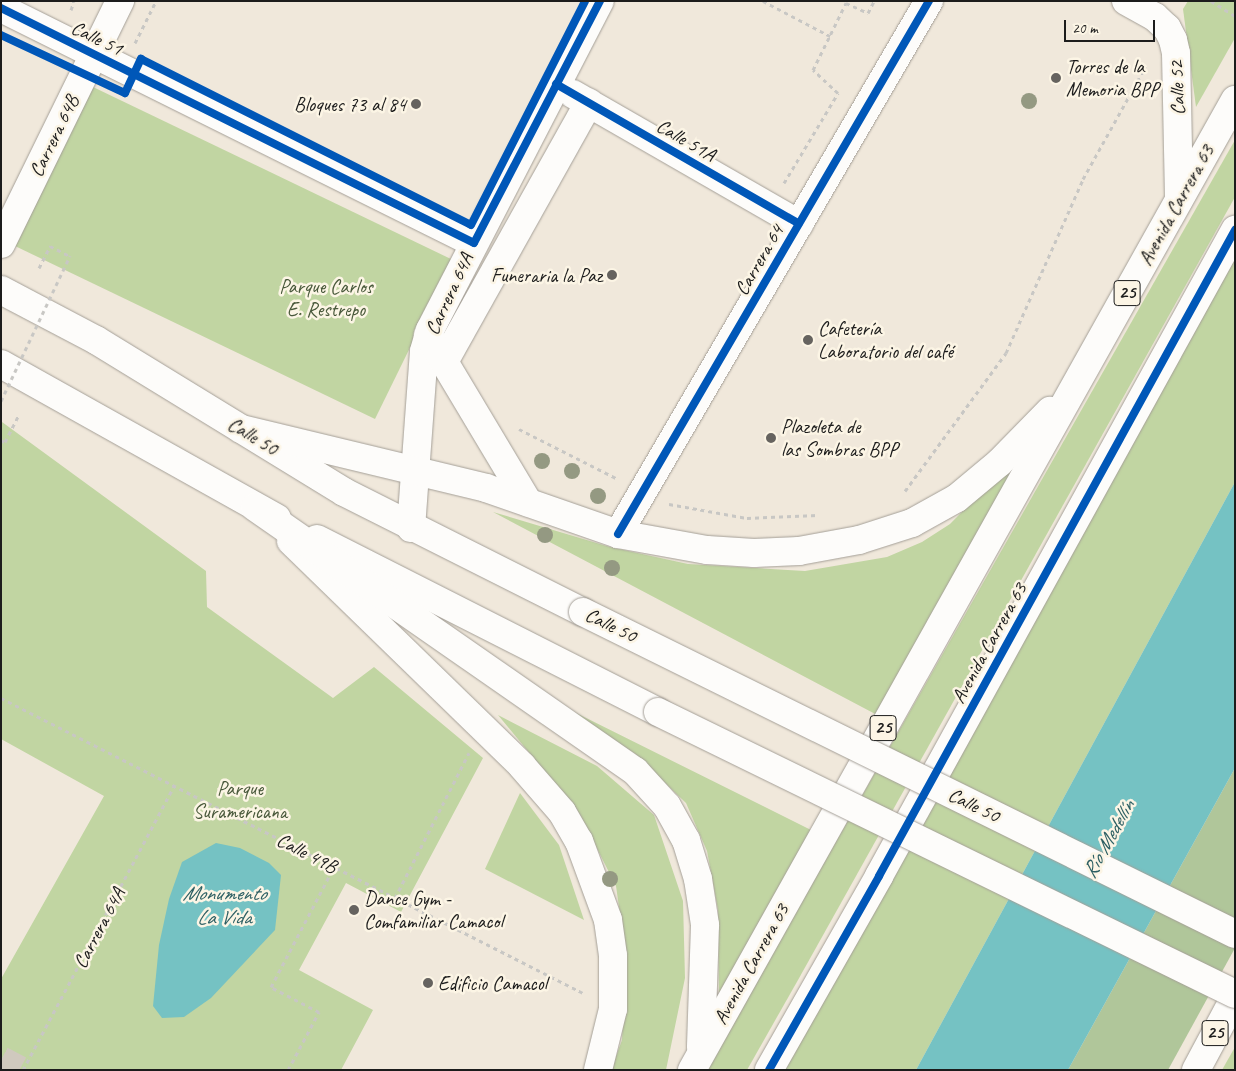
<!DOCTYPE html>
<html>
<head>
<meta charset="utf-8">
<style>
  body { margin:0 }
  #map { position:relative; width:1236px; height:1071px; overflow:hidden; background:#f0e8db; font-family:Caveat,sans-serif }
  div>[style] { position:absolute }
  .green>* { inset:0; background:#c1d5a2 }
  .forest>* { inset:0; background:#b0c69a }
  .water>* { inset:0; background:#75c2c3 }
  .minor-tunnel>* { height:28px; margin-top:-14px; transform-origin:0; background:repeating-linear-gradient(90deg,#d0c9be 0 28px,transparent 0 42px) }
  .path>* { height:3px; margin-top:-1.5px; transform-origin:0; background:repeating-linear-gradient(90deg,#c8c7c4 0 4px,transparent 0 8px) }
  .roads { filter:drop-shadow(0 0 1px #a49f97) drop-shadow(0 0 1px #a49f97) }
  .minor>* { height:28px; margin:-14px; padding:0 14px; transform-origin:14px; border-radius:14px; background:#fdfcfa }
  .major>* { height:28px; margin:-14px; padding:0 14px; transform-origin:14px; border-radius:14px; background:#fdfcfa }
  .highway>* { height:28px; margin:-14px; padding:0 14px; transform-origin:14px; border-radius:14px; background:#fdfcfa }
  .path-bridge>* { height:3px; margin-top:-1.5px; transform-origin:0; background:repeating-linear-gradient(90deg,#c8c7c4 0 4px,transparent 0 8px) }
  .bridges { filter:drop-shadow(0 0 1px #a49f97) drop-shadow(0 0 1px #a49f97) }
  .major-bridge>* { height:28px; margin:-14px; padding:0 14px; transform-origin:14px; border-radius:14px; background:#fdfcfa }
  .cycleway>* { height:8px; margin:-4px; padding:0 4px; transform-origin:4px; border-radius:4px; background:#0057b8 }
  .trees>* { width:16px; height:16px; margin:-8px; border-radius:50%; background:#949982 }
  .dots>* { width:14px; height:14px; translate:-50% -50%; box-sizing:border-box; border:2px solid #fcf5e5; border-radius:50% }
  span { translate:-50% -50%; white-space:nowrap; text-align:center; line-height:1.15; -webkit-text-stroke:5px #fcf5e5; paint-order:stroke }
  .shield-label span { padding:1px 4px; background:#fcf5e5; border:1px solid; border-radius:4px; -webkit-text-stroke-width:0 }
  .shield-label { font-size:19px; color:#1c1c1c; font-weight:700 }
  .street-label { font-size:20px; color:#1c1c1c }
  .poi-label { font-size:20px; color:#1c1c1c }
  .left { translate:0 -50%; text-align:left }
  .right { translate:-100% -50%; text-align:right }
  .park-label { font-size:20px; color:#48583a }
  .water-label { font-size:21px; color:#2c5f63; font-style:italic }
  .frame { position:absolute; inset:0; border:2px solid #1c1c1c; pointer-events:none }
  .scale { position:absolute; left:1064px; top:20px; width:91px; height:22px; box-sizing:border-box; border:2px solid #1c1c1c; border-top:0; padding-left:6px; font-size:15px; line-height:18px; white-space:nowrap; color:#1c1c1c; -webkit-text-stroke:4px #fcf5e5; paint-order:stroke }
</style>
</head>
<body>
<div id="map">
  <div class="green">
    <div style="clip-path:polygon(1188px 1px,1235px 1px,1235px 38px,1196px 107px,1183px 9px)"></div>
    <div style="clip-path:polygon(93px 87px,453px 260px,375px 419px,15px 246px)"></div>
    <div style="clip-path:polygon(1235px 140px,1235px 197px,798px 980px,747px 1070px,706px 1070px)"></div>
    <div style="clip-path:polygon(1235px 259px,1235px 482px,916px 1070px,783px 1070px)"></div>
    <div style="clip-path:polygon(2px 422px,206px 571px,207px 607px,333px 698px,374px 667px,483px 758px,401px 912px,346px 883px,299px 970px,373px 1010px,341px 1070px,1px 1070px,1px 979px,104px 796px,1px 739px)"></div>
    <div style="clip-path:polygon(1033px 440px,879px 716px,493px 512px,610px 547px,688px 564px,805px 571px,887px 557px,922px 542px,950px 524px)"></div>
    <div style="clip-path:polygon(524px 687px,813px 831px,719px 999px,718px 910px,707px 851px,686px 803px,634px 753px)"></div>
    <div style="clip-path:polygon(498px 715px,597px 766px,654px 815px,683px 901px,685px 978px,666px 1070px,611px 1070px,622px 1040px,626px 956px,616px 886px,579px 813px)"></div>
    <div style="clip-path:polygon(520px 793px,559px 845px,584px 920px,485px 869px)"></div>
    <div style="clip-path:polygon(1235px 1047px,1235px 1070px,1222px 1070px)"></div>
  </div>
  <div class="forest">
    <div style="clip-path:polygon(1235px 768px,1235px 948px,1168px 1070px,1068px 1070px)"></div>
  </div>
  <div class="water">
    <div style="clip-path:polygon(1235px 482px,1235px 768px,1068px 1070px,916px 1070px)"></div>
    <div style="clip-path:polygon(216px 843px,240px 848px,269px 863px,281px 875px,275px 930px,211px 998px,184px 1017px,162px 1018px,153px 1006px,159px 945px,169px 899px,182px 862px)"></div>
  </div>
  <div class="minor-tunnel">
    <div style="left:1px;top:1060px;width:21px;rotate:28deg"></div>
  </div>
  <div class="path">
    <div style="left:763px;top:1px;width:76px;rotate:27.6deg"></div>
    <div style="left:1211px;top:1px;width:28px;rotate:32deg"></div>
    <div style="left:71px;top:10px;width:9px;rotate:-72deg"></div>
    <div style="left:135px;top:43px;width:47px;rotate:-63.4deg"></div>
    <div style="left:784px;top:183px;width:105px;rotate:-59deg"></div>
    <div style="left:838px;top:93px;width:34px;rotate:-137deg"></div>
    <div style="left:813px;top:70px;width:75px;rotate:-63.8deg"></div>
    <div style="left:846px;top:3px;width:24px;rotate:24deg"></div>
    <div style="left:868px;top:13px;width:13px;rotate:-63deg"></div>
    <div style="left:39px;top:268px;width:25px;rotate:-63deg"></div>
    <div style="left:50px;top:246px;width:22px;rotate:27deg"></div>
    <div style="left:519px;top:429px;width:111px;rotate:26.8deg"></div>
    <div style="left:1px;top:440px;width:4px;rotate:27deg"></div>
    <div style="left:5px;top:442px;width:29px;rotate:-63deg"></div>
    <div style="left:905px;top:491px;width:171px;rotate:-53.8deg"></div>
    <div style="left:1006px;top:353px;width:190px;rotate:-66.1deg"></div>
    <div style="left:1083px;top:179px;width:129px;rotate:-60.9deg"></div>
    <div style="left:669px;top:504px;width:79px;rotate:10.2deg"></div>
    <div style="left:747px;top:518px;width:71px;rotate:-2.4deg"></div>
    <div style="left:1px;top:698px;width:652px;rotate:26.88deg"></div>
    <div style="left:395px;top:898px;width:163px;rotate:-63deg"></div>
    <div style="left:23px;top:1070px;width:322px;rotate:-62deg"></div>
    <div style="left:288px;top:1070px;width:66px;rotate:-61.9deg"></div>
    <div style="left:319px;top:1012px;width:54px;rotate:-152.5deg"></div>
    <div style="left:271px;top:987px;width:136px;rotate:-62.3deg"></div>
  </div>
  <div class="roads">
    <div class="minor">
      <div style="left:1126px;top:1px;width:33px;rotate:29deg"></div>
      <div style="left:1155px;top:17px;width:16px;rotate:43deg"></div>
      <div style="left:1167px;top:28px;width:13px;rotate:63deg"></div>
      <div style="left:1173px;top:40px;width:13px;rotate:77deg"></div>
      <div style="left:1176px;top:53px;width:146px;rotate:88.8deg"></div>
      <div style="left:1px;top:8px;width:528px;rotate:26.42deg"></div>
      <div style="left:573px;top:94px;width:261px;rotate:29.9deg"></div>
      <div style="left:1px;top:244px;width:271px;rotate:-63.9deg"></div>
      <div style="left:444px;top:362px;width:297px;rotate:-60.8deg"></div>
      <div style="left:411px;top:528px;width:177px;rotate:-85.8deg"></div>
      <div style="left:424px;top:351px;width:22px;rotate:-74deg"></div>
      <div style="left:430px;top:330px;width:370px;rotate:-62.7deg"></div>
      <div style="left:618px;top:534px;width:617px;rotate:-59.74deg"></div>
      <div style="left:291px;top:541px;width:322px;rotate:44.2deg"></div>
      <div style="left:522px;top:766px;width:61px;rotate:49deg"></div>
      <div style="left:562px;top:812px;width:34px;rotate:60deg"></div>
      <div style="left:579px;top:841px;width:84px;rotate:69.8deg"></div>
      <div style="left:608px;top:920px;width:36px;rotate:82deg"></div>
      <div style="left:613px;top:956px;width:53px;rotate:90deg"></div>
      <div style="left:613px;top:1009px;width:63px;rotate:103.8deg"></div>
    </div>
    <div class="major">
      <div style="left:1px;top:290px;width:107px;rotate:27.8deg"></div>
      <div style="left:96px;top:340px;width:291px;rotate:31.5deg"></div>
      <div style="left:344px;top:492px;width:267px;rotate:26.7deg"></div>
      <div style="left:1px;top:364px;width:316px;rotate:29.2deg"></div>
      <div style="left:317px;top:539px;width:382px;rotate:26.9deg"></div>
    </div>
    <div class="highway">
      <div style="left:428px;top:335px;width:195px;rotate:59.1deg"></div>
      <div style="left:241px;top:429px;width:252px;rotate:13.5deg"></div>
      <div style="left:486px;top:488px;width:140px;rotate:19.2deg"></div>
      <div style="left:618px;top:534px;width:90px;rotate:10.2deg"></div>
      <div style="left:707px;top:550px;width:47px;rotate:3.7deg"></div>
      <div style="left:754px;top:553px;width:45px;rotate:-2.5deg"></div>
      <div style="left:799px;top:551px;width:61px;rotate:-10.4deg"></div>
      <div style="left:859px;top:540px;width:56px;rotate:-17.8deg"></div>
      <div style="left:912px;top:523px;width:51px;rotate:-29.1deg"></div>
      <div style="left:957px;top:498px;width:55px;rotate:-39.8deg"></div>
      <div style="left:999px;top:463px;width:73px;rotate:-45.6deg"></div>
      <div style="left:255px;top:507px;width:463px;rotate:34.8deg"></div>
      <div style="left:635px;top:771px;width:47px;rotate:47.6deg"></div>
      <div style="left:667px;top:806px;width:39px;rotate:61deg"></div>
      <div style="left:686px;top:840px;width:41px;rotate:72.9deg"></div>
      <div style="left:698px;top:879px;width:47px;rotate:81.3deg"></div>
      <div style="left:705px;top:925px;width:122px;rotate:91.9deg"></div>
      <div style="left:692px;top:1070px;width:1112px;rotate:-60.76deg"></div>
      <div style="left:769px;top:1070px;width:223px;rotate:-60.4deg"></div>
      <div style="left:879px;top:876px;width:738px;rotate:-61.14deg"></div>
      <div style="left:1196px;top:1070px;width:83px;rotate:-61.9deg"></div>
    </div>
  </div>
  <div class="path-bridge">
    <div style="left:1px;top:401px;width:161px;rotate:-64.6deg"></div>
  </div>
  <div class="bridges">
    <div class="major-bridge">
      <div style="left:583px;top:612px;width:727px;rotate:26.28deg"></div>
      <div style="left:658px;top:712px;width:642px;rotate:26.05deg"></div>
    </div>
  </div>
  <div class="cycleway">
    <div style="left:1px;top:8px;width:528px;rotate:26.42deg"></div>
    <div style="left:474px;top:243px;width:273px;rotate:-62.5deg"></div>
    <div style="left:1px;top:35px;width:137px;rotate:25.1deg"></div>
    <div style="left:125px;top:93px;width:38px;rotate:-65deg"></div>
    <div style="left:141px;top:59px;width:369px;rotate:26.7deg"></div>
    <div style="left:471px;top:225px;width:251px;rotate:-63deg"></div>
    <div style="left:556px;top:84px;width:280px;rotate:29.9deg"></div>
    <div style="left:618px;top:534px;width:617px;rotate:-59.74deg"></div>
    <div style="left:769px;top:1070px;width:223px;rotate:-60.4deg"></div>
    <div style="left:879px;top:876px;width:738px;rotate:-61.14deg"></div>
  </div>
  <div class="trees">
    <div style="left:1029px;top:101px"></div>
    <div style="left:542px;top:461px"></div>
    <div style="left:572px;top:471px"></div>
    <div style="left:598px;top:496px"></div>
    <div style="left:545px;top:535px"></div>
    <div style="left:612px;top:568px"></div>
    <div style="left:610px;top:879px"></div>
  </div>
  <div class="dots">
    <div style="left:1056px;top:78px;background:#66635f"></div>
    <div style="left:416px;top:104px;background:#66635f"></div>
    <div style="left:612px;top:275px;background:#66635f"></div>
    <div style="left:808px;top:340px;background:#66635f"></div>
    <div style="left:771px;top:438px;background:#66635f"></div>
    <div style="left:354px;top:910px;background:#66635f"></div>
    <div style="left:428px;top:983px;background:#66635f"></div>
  </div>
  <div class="shield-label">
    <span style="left:1127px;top:293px">25</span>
    <span style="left:883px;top:728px">25</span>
    <span style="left:1215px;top:1033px">25</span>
  </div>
  <div class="street-label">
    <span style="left:97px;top:38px;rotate:26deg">Calle 51</span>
    <span style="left:1177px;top:88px;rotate:-92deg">Calle 52</span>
    <span style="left:54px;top:136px;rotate:-64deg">Carrera 64B</span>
    <span style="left:686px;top:140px;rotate:30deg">Calle 51A</span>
    <span style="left:1176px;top:205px;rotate:-61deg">Avenida Carrera 63</span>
    <span style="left:759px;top:260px;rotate:-60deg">Carrera 64</span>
    <span style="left:449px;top:294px;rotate:-65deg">Carrera 64A</span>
    <span style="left:253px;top:436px;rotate:31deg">Calle 50</span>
    <span style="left:611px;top:625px;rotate:26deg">Calle 50</span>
    <span style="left:989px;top:643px;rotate:-61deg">Avenida Carrera 63</span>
    <span style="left:974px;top:805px;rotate:26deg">Calle 50</span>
    <span style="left:307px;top:853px;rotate:27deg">Calle 49B</span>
    <span style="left:99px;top:928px;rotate:-62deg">Carrera 64A</span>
    <span style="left:751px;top:964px;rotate:-61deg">Avenida Carrera 63</span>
  </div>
  <div class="poi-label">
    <span class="left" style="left:1066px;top:78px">Torres de la<br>Memoria BPP</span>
    <span class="right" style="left:406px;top:104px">Bloques 73 al 84</span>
    <span class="right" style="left:602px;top:275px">Funeraria la Paz</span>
    <span class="left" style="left:818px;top:340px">Cafetería<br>Laboratorio del café</span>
    <span class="left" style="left:781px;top:438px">Plazoleta de<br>las Sombras BPP</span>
    <span class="left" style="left:364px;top:910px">Dance Gym -<br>Comfamiliar Camacol</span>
    <span class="left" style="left:438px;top:983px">Edificio Camacol</span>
  </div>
  <div class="park-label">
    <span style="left:326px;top:298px">Parque Carlos<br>E. Restrepo</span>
    <span style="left:240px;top:800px">Parque<br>Suramericana</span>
  </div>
  <div class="water-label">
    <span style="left:1108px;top:839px;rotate:-61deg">Río Medellín</span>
    <span style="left:224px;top:905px">Monumento<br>La Vida</span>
  </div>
  <div class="frame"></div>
  <div class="scale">20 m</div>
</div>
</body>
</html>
